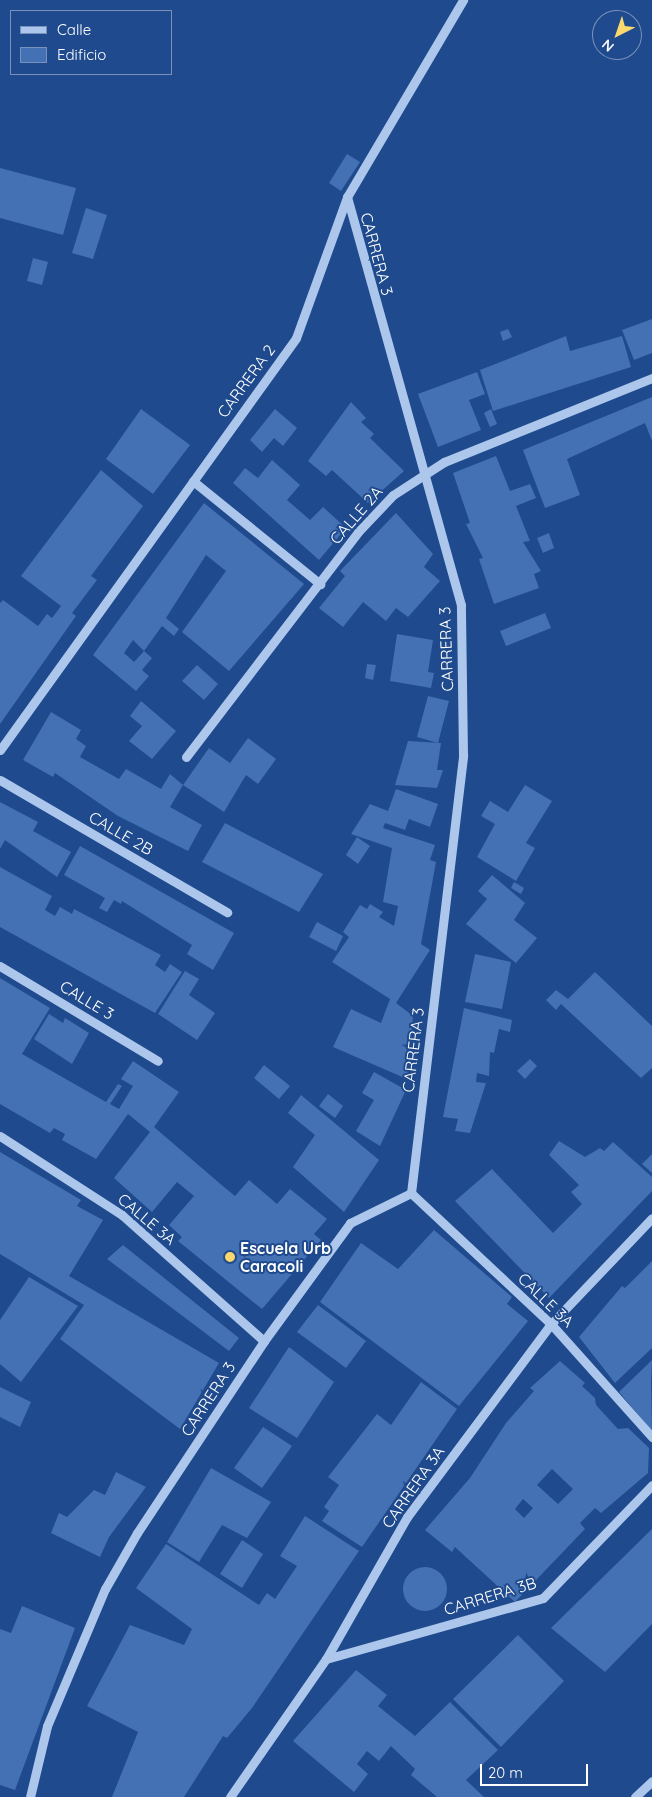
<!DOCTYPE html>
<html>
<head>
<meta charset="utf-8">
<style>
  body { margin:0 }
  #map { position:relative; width:652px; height:1797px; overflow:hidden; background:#1f4a8d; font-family:Quicksand,sans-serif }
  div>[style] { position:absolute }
  .building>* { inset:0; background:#4471b3 }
  .round { border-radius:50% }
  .minor>* { height:9px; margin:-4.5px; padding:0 4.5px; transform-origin:4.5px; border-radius:4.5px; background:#adc7ec }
  .dots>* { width:14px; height:14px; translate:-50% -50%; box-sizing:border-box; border:2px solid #1f4a8d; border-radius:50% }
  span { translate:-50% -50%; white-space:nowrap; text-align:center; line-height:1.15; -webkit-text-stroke:4px #1f4a8d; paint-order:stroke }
  .street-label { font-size:16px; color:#fff }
  .poi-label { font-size:16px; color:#fff; font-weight:700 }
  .left { translate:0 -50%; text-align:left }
  .legend { position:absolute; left:10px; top:10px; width:162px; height:65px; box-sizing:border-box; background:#1f4a8d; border:1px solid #7992bb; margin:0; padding:6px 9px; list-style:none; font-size:15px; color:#fff }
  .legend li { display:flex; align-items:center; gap:10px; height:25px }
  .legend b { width:25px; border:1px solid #7992bb }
  .north { position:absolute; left:592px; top:10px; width:50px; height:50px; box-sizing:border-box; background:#1f4a8d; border:1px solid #7992bb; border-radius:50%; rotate:221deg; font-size:14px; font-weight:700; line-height:20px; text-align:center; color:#fff }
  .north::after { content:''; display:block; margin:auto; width:18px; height:22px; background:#fad86e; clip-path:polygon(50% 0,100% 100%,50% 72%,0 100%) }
  .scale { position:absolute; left:480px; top:1764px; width:108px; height:22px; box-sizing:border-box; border:2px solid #fff; border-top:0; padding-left:6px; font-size:15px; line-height:18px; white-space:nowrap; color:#fff; -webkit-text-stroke:4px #1f4a8d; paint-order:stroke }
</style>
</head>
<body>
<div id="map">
  <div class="building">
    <div style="clip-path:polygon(347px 154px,360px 162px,341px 191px,329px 183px)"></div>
    <div style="clip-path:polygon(0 168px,76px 188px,63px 235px,0 218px)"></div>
    <div style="clip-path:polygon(86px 208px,107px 215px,93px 259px,72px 253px)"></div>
    <div style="clip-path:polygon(33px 258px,48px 262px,42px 285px,27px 281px)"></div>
    <div style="clip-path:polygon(652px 319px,652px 353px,634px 360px,622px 330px)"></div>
    <div style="clip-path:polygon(508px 329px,512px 337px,503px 341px,500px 332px)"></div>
    <div style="clip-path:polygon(566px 336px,570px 351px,622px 336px,631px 367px,493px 411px,480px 370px)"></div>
    <div style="clip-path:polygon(477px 372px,485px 394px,469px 400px,481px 430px,438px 447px,418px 394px)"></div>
    <div style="clip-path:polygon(652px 397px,652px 441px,645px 423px,567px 459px,580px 495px,545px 508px,523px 450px)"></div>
    <div style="clip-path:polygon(351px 402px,366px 418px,361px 422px,374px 434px,370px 438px,404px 471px,368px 503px,332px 470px,326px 476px,308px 461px)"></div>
    <div style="clip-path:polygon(141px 409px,190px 445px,153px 494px,106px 459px)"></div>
    <div style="clip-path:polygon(275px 409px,297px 428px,283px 446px,274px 438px,262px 452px,250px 440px)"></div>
    <div style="clip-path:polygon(491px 409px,497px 424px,490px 427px,484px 413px)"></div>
    <div style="clip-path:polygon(496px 456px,510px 491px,530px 484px,536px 498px,516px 506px,530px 541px,523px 542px,541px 571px,534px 574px,539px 588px,494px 604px,479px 559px,483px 558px,466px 524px,470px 523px,453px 473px)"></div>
    <div style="clip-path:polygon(272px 460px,300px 485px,287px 500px,310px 520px,323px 507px,346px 528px,319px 560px,233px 483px,245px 468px,258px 478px)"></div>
    <div style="clip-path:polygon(101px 470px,143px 506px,91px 576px,97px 580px,72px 613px,76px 616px,0 724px,0 603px,3px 600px,38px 626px,47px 614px,52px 618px,61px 606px,21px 576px)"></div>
    <div style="clip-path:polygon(204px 503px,304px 584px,229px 671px,182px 632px,226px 571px,206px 555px,166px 618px,179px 629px,174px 636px,162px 626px,144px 651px,133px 640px,124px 653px,134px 662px,144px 651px,152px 658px,142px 670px,149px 676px,136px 691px,93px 655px)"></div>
    <div style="clip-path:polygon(396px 513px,433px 554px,424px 567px,440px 581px,408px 617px,396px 608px,386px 621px,363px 602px,343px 627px,319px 608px,345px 576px,340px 571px)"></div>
    <div style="clip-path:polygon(549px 533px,554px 548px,543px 553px,537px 538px)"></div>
    <div style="clip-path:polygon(545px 613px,551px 628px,506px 646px,500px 631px)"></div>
    <div style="clip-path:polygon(397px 634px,433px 640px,428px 672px,434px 673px,431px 688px,390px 681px)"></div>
    <div style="clip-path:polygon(367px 664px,376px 665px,373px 680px,365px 678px)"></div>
    <div style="clip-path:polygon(197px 665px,218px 684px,204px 700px,182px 681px)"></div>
    <div style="clip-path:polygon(428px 696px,449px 701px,438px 743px,417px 737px)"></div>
    <div style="clip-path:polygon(141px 701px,176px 731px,152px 759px,129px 741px,142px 726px,130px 716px)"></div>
    <div style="clip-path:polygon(51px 712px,81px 730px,76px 739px,86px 746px,80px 757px,119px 779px,126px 769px,161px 789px,170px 774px,183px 785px,170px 807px,202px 825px,188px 851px,118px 816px,55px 773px,53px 777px,23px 760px)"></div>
    <div style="clip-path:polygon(248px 738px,276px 759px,258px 784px,246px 775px,224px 812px,183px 785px,209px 748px,230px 763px)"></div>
    <div style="clip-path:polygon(408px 741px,441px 743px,437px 770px,443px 770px,437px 788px,395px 785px)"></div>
    <div style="clip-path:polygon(525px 785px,552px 801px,526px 843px,535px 848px,516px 881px,477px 857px,495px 824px,481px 816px,490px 801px,508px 812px)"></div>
    <div style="clip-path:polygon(396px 789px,438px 804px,430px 827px,409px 819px,405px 830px,385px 823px,383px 828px,435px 845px,430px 860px,436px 862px,421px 944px,430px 950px,396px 1003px,413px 1016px,407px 1079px,333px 1047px,351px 1009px,381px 1023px,390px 999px,332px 962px,349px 937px,343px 932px,360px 905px,367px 909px,370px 904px,383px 912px,379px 917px,394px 926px,398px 906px,383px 902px,392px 848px,351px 834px,370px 804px,388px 811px)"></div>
    <div style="clip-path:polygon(0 802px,38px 822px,33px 831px,71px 852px,57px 877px,5px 840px,0 849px)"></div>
    <div style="clip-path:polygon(225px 823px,323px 874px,299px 912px,202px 862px)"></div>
    <div style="clip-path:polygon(357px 837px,370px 846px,358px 864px,346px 855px)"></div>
    <div style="clip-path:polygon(80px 846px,234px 933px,213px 970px,187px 954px,192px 945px,122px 901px,121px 904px,114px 900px,107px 912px,99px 908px,105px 898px,64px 875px)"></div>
    <div style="clip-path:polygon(0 867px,52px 896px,45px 910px,55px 916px,60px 907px,72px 914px,74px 909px,161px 955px,155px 965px,165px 972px,170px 964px,182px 972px,155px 1013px,0 927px)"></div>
    <div style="clip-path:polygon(492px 875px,525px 903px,514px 920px,537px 938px,516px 963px,466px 924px,487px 899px,478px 891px)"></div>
    <div style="clip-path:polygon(514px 882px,524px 888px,521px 894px,511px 888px)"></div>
    <div style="clip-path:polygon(317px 922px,343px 936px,336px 951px,309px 937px)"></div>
    <div style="clip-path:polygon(475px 954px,511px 962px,502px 1009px,465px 1002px)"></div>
    <div style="clip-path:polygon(185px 971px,199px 979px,189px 995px,215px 1013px,197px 1040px,158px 1014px)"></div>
    <div style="clip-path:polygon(595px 972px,652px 1026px,652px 1068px,641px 1078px,561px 1004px,556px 1010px,546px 1000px,556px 990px,568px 999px)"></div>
    <div style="clip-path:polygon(0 978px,50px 1008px,22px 1054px,106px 1102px,118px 1084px,122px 1086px,110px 1104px,119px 1109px,133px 1086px,121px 1079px,133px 1061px,179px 1092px,154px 1127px,224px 1187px,235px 1196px,249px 1180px,277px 1204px,290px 1189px,327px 1219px,314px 1234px,321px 1240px,262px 1309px,178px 1241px,182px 1237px,169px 1225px,194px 1196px,177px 1182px,152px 1212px,114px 1178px,150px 1132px,128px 1114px,96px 1159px,62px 1140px,65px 1134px,54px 1128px,50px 1133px,0 1104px)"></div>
    <div style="clip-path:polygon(464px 1008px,512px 1020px,510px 1032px,499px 1029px,494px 1053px,490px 1052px,489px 1076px,477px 1073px,476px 1082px,486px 1083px,470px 1133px,455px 1131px,458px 1119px,443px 1117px)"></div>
    <div style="clip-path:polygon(49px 1014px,63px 1023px,65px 1018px,89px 1033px,72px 1064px,34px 1039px)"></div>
    <div style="clip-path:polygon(530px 1059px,537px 1066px,525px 1079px,517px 1071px)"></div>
    <div style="clip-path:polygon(264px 1065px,290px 1086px,279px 1099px,254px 1078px)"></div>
    <div style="clip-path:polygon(374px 1072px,406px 1090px,380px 1146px,356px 1131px,374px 1100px,362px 1093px)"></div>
    <div style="clip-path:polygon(328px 1094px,343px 1106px,335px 1118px,319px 1106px)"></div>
    <div style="clip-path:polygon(301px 1095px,379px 1160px,344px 1212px,293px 1167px,315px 1135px,288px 1113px)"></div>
    <div style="clip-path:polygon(559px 1141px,585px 1157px,600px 1148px,604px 1151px,613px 1142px,652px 1177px,652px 1191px,549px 1298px,455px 1201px,492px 1169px,553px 1233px,582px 1204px,571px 1192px,579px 1185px,549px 1155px)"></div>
    <div style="clip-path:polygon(0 1152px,81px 1200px,77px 1206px,103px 1220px,69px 1276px,219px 1363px,180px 1429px,60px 1339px,84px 1305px,0 1254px)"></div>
    <div style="clip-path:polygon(652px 1154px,652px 1173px,642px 1164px)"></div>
    <div style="clip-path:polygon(434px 1230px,512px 1297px,507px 1304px,528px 1321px,459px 1406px,320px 1302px,361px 1243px,398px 1269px)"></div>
    <div style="clip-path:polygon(123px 1245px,239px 1338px,229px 1351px,107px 1259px)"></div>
    <div style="clip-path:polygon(652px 1261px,652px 1348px,615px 1383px,579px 1337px,622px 1286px,625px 1288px)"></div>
    <div style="clip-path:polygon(29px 1277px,78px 1306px,21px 1382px,0 1364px,0 1320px)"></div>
    <div style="clip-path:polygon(318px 1305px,366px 1341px,346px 1368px,297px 1332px)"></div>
    <div style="clip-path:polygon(289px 1347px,334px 1382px,297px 1438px,249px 1408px)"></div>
    <div style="clip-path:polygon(652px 1360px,651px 1382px,652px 1431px,619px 1392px)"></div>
    <div style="clip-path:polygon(evenodd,560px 1361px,585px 1383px,582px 1386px,595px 1398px,596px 1405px,618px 1429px,628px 1428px,649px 1448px,648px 1473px,601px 1513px,595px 1508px,580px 1523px,585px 1529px,515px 1602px,455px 1547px,452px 1552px,425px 1530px,470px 1478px,506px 1423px,534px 1391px,530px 1388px,560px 1361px,552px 1469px,573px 1489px,558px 1504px,537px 1485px,552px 1469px,560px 1361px,523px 1499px,533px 1508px,524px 1518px,515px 1509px,523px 1499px)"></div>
    <div style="clip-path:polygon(421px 1382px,457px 1409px,362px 1547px,322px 1521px,329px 1511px,324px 1507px,339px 1485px,328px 1477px,377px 1414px,391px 1425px)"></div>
    <div style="clip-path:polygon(0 1387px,31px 1402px,20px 1427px,0 1417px)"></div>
    <div style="clip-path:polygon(263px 1427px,292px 1446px,262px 1488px,234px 1468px)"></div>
    <div style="clip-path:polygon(211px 1468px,271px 1502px,247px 1538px,222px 1525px,199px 1562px,167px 1542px)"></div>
    <div style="clip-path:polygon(116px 1472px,146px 1487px,109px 1537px,100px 1557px,51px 1533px,59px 1513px,67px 1517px,94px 1490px,105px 1495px)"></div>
    <div style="clip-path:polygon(305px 1516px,359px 1551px,252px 1708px,227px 1738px,223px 1736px,184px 1797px,112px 1797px,138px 1732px,87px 1706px,130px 1625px,184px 1645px,192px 1629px,136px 1588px,166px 1544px,259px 1605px,267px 1593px,275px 1599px,297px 1566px,280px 1556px)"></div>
    <div style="clip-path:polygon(652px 1529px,652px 1624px,605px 1672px,551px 1628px)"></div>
    <div style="clip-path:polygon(242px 1540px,263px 1554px,242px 1588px,220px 1574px)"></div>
    <div class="round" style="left:403px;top:1567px;width:44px;height:44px"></div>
    <div style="clip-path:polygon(22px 1606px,75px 1628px,15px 1790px,0 1785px,0 1629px,11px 1633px)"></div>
    <div style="clip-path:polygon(518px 1635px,564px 1681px,501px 1747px,453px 1699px)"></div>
    <div style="clip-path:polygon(356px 1670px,387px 1695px,378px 1706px,415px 1736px,450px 1702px,498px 1750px,466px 1780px,484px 1797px,437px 1797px,411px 1775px,415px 1769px,391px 1746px,379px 1761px,367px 1751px,357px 1764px,368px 1774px,354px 1792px,293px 1741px)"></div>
  </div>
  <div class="minor">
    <div style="left:193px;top:481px;width:164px;rotate:39deg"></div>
    <div style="left:0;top:750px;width:507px;rotate:-54.3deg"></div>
    <div style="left:296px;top:338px;width:150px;rotate:-70.1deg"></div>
    <div style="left:347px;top:197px;width:229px;rotate:-59.5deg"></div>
    <div style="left:186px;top:757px;width:283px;rotate:-52.6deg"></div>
    <div style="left:358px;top:532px;width:51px;rotate:-46.6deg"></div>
    <div style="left:393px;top:495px;width:61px;rotate:-32.9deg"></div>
    <div style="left:444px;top:462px;width:224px;rotate:-22deg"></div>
    <div style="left:0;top:780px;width:263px;rotate:30.2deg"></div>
    <div style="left:0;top:966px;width:184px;rotate:31deg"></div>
    <div style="left:0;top:1136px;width:145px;rotate:32.9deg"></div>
    <div style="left:122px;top:1215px;width:190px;rotate:41.6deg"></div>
    <div style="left:411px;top:1193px;width:192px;rotate:43.1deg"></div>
    <div style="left:551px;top:1324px;width:152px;rotate:48.2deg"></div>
    <div style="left:326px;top:1659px;width:225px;rotate:-15.7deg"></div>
    <div style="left:543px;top:1598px;width:157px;rotate:-46deg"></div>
    <div style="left:30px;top:1797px;width:73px;rotate:-76.5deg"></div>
    <div style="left:47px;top:1726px;width:149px;rotate:-67.1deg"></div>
    <div style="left:105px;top:1589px;width:64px;rotate:-60.3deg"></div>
    <div style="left:137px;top:1533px;width:230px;rotate:-56.5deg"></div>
    <div style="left:264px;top:1341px;width:146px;rotate:-53.9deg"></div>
    <div style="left:350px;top:1223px;width:68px;rotate:-26.2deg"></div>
    <div style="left:411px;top:1193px;width:441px;rotate:-83.2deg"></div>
    <div style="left:463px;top:755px;width:150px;rotate:-90.8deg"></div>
    <div style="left:461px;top:605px;width:424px;rotate:-105.6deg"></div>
    <div style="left:230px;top:1797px;width:168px;rotate:-55.2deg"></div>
    <div style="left:326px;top:1659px;width:163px;rotate:-60.3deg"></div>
    <div style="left:407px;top:1517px;width:241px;rotate:-53.3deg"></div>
    <div style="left:551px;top:1324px;width:146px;rotate:-46.4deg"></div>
    <div style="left:635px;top:1797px;width:23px;rotate:-43deg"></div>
  </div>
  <div class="dots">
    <div style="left:230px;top:1257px;background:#fad86e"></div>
  </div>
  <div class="street-label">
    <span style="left:377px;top:254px;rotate:75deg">CARRERA 3</span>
    <span style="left:246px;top:381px;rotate:-54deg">CARRERA 2</span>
    <span style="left:356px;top:515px;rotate:-49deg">CALLE 2A</span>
    <span style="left:446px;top:649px;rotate:-92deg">CARRERA 3</span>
    <span style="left:121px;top:833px;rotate:30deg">CALLE 2B</span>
    <span style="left:87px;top:1000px;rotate:31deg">CALLE 3</span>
    <span style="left:413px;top:1050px;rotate:-83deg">CARRERA 3</span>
    <span style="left:147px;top:1219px;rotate:40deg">CALLE 3A</span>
    <span style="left:546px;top:1300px;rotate:44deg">CALLE 3A</span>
    <span style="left:208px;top:1399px;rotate:-57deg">CARRERA 3</span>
    <span style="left:413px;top:1487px;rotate:-55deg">CARRERA 3A</span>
    <span style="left:490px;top:1596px;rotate:-17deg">CARRERA 3B</span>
  </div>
  <div class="poi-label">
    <span class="left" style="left:240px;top:1257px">Escuela Urb<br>Caracoli</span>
  </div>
  <ul class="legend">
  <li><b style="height:6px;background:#adc7ec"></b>Calle</li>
  <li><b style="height:14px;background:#4471b3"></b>Edificio</li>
  </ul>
  <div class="north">N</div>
  <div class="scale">20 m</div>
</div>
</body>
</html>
